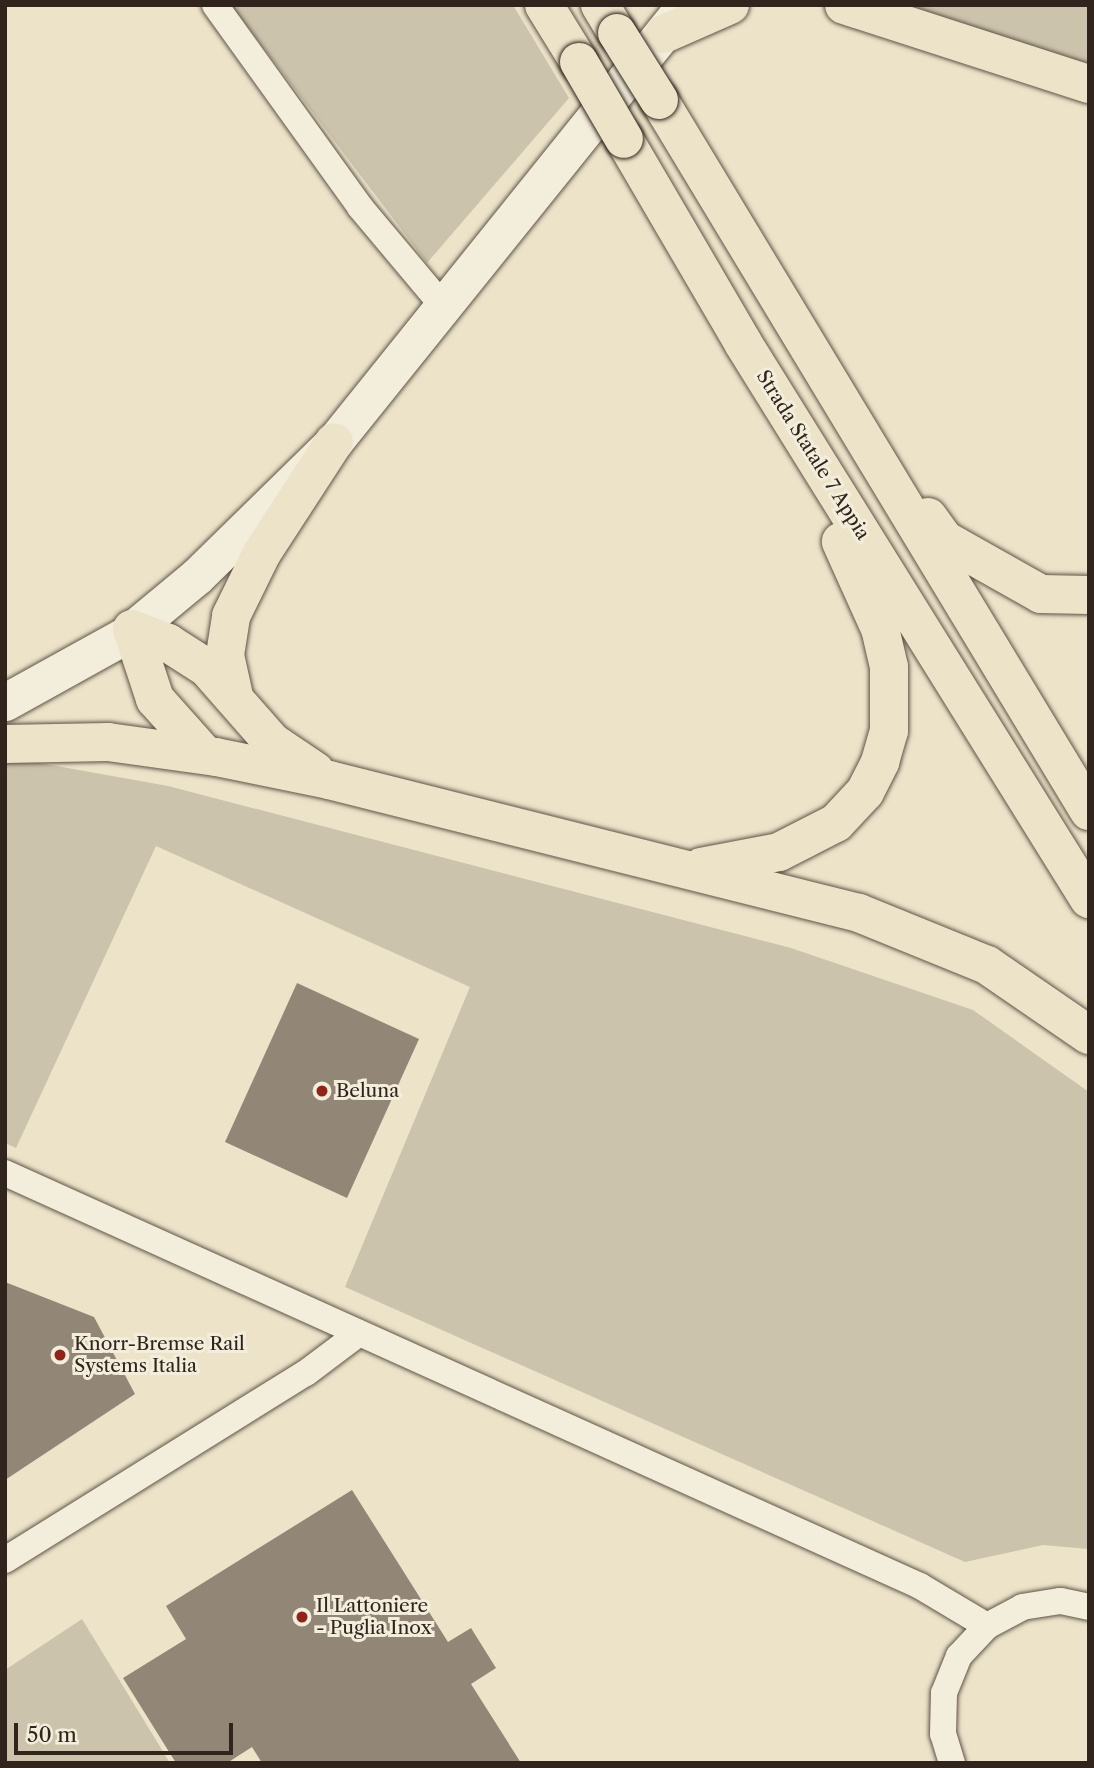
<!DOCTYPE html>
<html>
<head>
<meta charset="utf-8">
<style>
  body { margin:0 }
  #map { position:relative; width:1094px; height:1768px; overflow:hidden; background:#ece3c9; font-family:"Libre Caslon Text",serif }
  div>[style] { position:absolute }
  .green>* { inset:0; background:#ccc3ac }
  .building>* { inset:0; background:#928776 }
  .roads { filter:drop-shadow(0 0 2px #605447) drop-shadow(0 0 2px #605447) }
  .minor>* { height:26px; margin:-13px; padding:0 13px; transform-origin:13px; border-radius:13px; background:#f3eddc }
  .secondary>* { height:37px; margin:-18.5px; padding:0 18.5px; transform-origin:18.5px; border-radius:18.5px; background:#f3eddc }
  .trunk>* { height:38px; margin:-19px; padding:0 19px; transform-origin:19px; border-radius:19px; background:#ece3c9 }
  .bridges { filter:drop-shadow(0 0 2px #31241c) drop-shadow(0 0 2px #31241c) }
  .trunk-bridge>* { height:38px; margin:-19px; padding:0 19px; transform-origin:19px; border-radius:19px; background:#ece3c9 }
  .dots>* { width:19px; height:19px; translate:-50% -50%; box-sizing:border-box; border:4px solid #f3eddc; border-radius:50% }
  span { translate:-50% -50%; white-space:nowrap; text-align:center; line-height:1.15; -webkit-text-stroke:6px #f3eddc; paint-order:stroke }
  .street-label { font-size:19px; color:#31241c }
  .poi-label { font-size:19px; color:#31241c }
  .left { translate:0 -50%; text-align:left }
  .frame { position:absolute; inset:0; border:7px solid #31241c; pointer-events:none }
  .scale { position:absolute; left:14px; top:1723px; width:219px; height:32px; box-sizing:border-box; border:4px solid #31241c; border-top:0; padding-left:9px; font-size:21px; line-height:24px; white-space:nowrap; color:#31241c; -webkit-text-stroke:5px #f3eddc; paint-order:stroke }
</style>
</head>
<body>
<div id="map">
  <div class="green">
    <div style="clip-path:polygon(231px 5px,513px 5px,569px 98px,427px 263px)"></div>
    <div style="clip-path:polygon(907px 5px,1089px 5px,1089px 65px)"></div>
    <div style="clip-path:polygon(23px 760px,168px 786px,791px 948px,973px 1010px,1089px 1092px,1089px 1549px,1043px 1545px,965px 1562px,345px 1287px,470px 987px,156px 846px,16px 1148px,5px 1143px,5px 761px)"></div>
    <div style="clip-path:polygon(82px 1619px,170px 1763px,5px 1763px,5px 1670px)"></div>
  </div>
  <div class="building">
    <div style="clip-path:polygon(297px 983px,419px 1039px,347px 1198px,225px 1142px)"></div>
    <div style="clip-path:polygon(5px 1282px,94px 1317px,135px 1394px,5px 1480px)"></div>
    <div style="clip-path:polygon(352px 1490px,448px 1642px,471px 1628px,496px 1668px,471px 1684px,521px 1763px,262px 1763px,252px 1747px,227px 1763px,176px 1763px,123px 1678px,186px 1639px,166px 1606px)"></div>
  </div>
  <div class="roads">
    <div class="minor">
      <div style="left:215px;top:5px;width:249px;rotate:54.3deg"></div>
      <div style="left:360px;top:207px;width:131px;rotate:50deg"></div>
      <div style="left:5px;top:1173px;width:1004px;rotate:24.29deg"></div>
      <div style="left:920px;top:1586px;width:78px;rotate:30.8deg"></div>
      <div style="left:5px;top:1560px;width:354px;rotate:-31.9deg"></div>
      <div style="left:306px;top:1373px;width:66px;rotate:-37deg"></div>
      <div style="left:952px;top:1763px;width:30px;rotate:-107deg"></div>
      <div style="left:943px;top:1734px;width:41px;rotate:-88.6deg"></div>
      <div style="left:944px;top:1693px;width:40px;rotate:-68deg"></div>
      <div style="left:959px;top:1656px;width:41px;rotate:-47deg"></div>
      <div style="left:987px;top:1626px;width:40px;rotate:-28deg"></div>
      <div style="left:1022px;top:1607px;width:39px;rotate:-9deg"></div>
      <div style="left:1061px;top:1601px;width:29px;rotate:12deg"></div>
    </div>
    <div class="secondary">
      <div style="left:5px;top:702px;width:138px;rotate:-29deg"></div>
      <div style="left:126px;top:635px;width:92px;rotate:-39.7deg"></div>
      <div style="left:197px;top:576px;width:192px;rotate:-44.4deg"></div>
      <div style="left:334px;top:442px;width:556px;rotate:-51.21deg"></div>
    </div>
    <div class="trunk">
      <div style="left:544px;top:5px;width:67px;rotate:58.4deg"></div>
      <div style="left:600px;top:5px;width:33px;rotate:59deg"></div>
      <div style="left:844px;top:5px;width:257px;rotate:17.9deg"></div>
      <div style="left:664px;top:34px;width:72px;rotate:-23.7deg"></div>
      <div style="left:659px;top:100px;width:831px;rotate:58.84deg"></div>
      <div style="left:624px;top:139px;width:236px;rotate:59.7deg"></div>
      <div style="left:743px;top:343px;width:655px;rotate:58.11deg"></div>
      <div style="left:928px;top:517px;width:29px;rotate:54deg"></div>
      <div style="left:945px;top:540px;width:110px;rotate:29.4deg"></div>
      <div style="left:1041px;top:594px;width:48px;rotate:1.2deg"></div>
      <div style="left:132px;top:629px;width:39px;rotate:21deg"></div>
      <div style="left:168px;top:643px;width:46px;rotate:32.7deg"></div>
      <div style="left:207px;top:668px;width:98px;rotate:48.7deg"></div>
      <div style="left:272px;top:742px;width:52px;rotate:34deg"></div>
      <div style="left:132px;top:629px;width:74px;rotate:71.8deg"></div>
      <div style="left:155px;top:699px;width:75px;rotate:48.2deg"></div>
      <div style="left:234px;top:696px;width:42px;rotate:-102.4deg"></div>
      <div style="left:225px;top:655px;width:39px;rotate:-81deg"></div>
      <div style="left:231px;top:616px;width:70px;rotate:-63.8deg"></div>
      <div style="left:262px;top:553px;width:132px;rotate:-57deg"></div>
      <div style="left:5px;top:744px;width:103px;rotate:-1.1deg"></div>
      <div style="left:108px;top:742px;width:109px;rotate:7.9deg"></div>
      <div style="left:216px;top:757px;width:115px;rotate:11.5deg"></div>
      <div style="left:329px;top:780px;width:546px;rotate:14.09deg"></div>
      <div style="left:859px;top:913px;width:138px;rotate:22.1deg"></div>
      <div style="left:987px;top:965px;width:124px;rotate:34.5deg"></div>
      <div style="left:701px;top:867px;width:79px;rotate:-10.9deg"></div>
      <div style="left:779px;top:852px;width:64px;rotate:-27deg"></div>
      <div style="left:836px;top:823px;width:42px;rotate:-46.9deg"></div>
      <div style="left:865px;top:792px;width:34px;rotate:-63deg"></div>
      <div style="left:880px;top:762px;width:32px;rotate:-74deg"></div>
      <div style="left:889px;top:731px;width:64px;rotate:-90deg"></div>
      <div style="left:889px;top:667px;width:37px;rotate:-103deg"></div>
      <div style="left:881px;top:631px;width:98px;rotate:-114.2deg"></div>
    </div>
  </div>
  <div class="bridges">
    <div class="trunk-bridge">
      <div style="left:617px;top:33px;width:79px;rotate:57.9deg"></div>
      <div style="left:579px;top:62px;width:89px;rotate:59.7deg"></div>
    </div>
  </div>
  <div class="dots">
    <div style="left:322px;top:1091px;background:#8f2418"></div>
    <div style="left:60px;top:1355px;background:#8f2418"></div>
    <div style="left:302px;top:1617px;background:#8f2418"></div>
  </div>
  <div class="street-label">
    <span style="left:813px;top:455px;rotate:58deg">Strada Statale 7 Appia</span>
  </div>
  <div class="poi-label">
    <span class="left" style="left:336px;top:1091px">Beluna</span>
    <span class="left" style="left:74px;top:1355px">Knorr-Bremse Rail<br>Systems Italia</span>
    <span class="left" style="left:316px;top:1617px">Il Lattoniere<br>- Puglia Inox</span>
  </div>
  <div class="frame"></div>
  <div class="scale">50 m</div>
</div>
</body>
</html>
